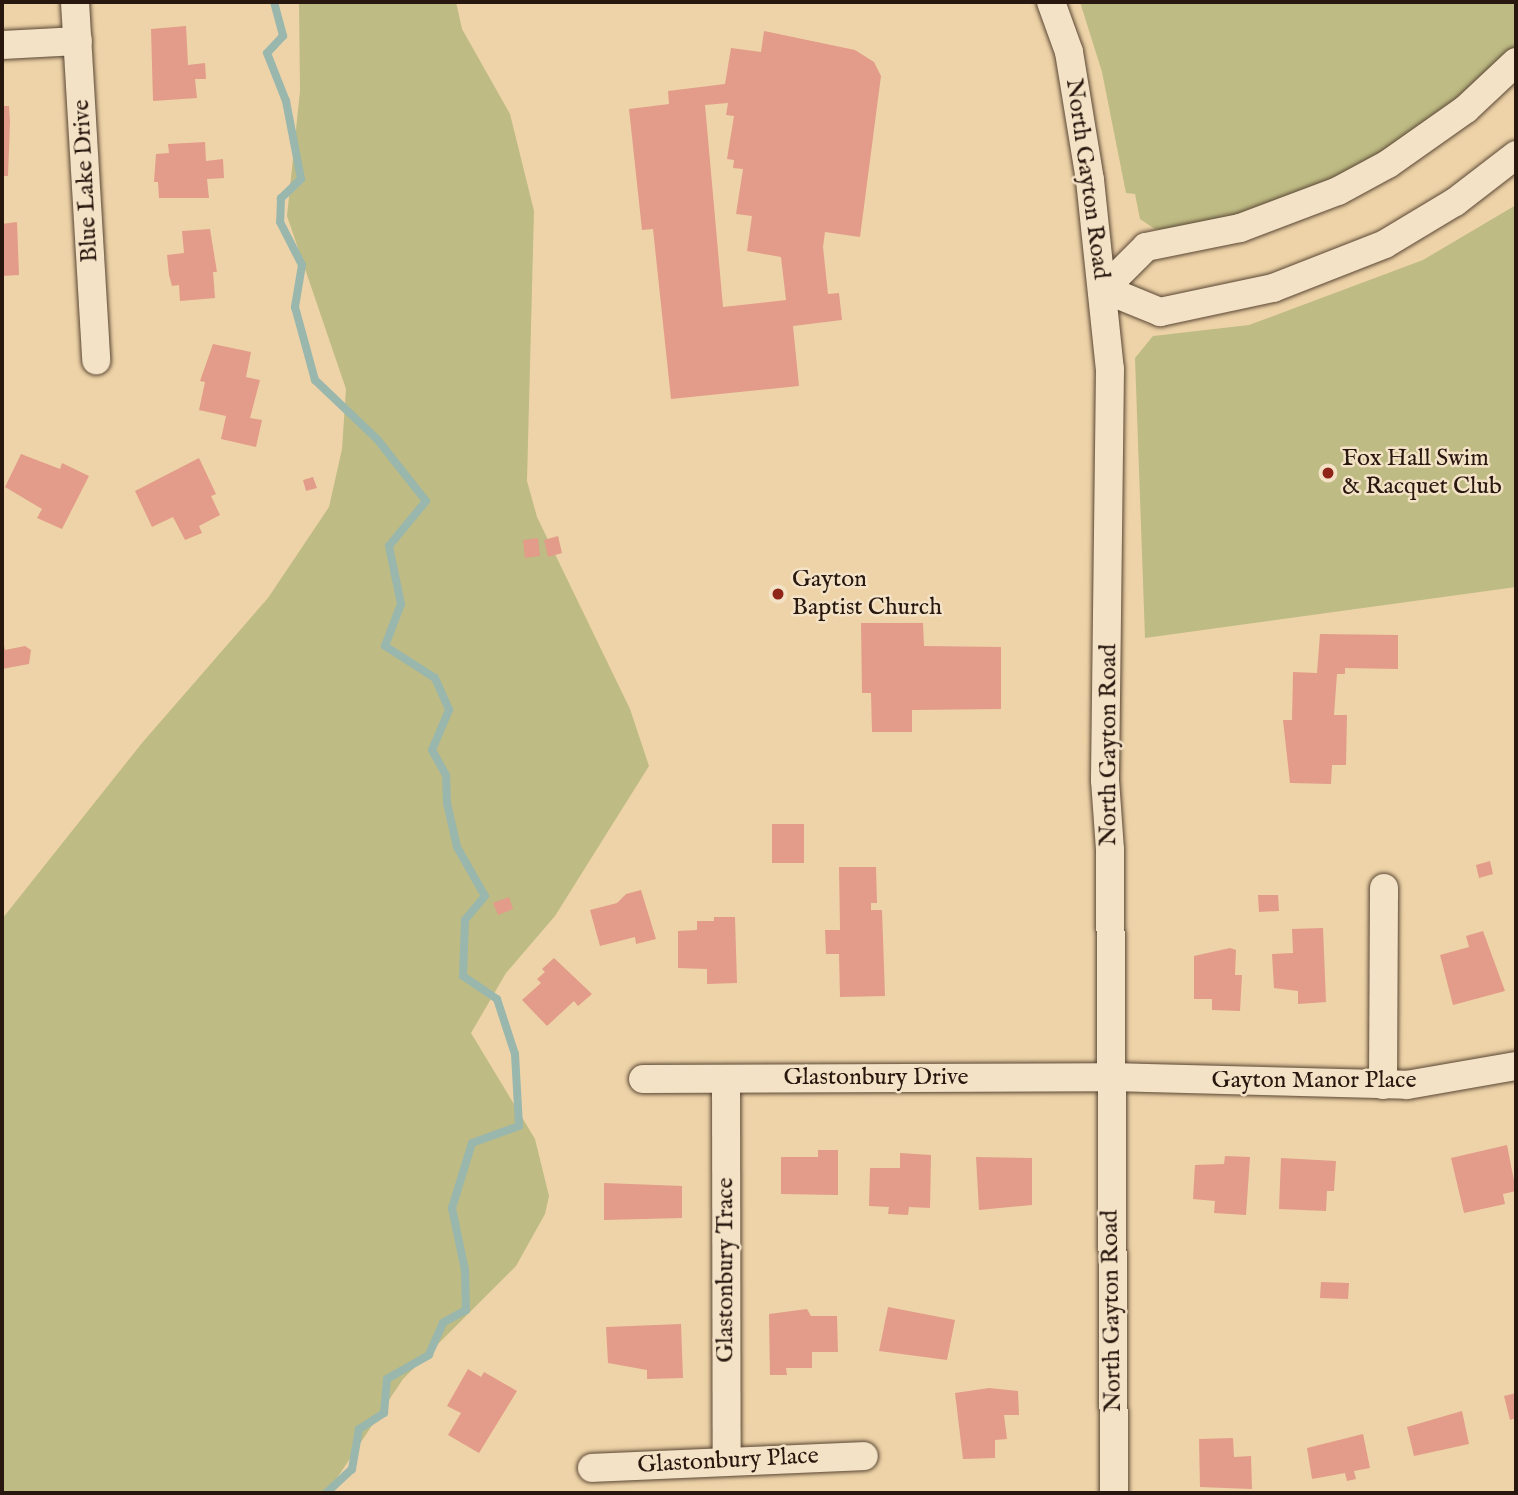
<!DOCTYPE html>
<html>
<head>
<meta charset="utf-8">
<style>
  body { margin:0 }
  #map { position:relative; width:1518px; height:1495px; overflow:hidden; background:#eed3a8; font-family:"IM FELL English",serif }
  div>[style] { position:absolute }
  .green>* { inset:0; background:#bebb84 }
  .stream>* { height:8px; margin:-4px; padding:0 4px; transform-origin:4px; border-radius:4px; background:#9ab7ad }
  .building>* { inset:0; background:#e29c89 }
  .roads { filter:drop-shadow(0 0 2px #594634) drop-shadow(0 0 2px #594634) }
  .minor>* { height:28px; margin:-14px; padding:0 14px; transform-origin:14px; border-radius:14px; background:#f4e2c6 }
  .dots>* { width:19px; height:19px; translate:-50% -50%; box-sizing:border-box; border:4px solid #f4e2c6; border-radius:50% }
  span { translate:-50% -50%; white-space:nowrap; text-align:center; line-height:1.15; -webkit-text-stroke:5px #f4e2c6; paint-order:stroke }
  .street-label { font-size:24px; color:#27170e }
  .poi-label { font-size:24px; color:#27170e }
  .left { translate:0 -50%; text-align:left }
  .frame { position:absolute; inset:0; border:4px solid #27170e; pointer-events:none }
</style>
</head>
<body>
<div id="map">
  <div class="green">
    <div style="clip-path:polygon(299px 2px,456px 2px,462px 29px,510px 114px,534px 211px,527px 481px,537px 517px,630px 709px,649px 766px,555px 916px,506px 973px,471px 1033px,535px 1139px,549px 1196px,545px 1214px,516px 1266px,403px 1379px,327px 1493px,2px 1493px,2px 919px,142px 743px,268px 598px,329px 507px,342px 449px,346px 389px,287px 216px,300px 91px)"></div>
    <div style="clip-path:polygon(1080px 2px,1516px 2px,1516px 50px,1429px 126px,1318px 190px,1238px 216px,1179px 230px,1155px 229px,1140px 219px,1135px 194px,1126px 193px,1102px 72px)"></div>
    <div style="clip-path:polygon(1516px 205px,1516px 587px,1145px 638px,1135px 358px,1153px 336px,1249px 325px,1423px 260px)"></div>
  </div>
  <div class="stream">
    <div style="left:274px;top:2px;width:35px;rotate:75deg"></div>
    <div style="left:283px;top:36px;width:23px;rotate:133deg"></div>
    <div style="left:267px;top:53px;width:52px;rotate:68.4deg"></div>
    <div style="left:286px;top:101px;width:79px;rotate:79.1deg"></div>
    <div style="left:301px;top:179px;width:28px;rotate:136deg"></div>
    <div style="left:281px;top:198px;width:24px;rotate:92deg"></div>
    <div style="left:280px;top:222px;width:48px;rotate:62.9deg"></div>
    <div style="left:302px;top:265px;width:43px;rotate:99.5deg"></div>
    <div style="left:295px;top:307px;width:76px;rotate:74.7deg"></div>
    <div style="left:315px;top:380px;width:86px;rotate:43.6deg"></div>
    <div style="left:377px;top:439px;width:79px;rotate:51.7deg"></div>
    <div style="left:426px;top:501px;width:58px;rotate:129.4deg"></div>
    <div style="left:389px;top:546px;width:59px;rotate:78.3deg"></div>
    <div style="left:401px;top:604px;width:45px;rotate:110.9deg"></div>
    <div style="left:385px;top:646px;width:59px;rotate:32.6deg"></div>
    <div style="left:435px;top:678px;width:35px;rotate:66deg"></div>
    <div style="left:449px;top:710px;width:43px;rotate:113deg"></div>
    <div style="left:432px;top:750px;width:29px;rotate:61deg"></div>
    <div style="left:446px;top:775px;width:28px;rotate:88deg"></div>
    <div style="left:447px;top:803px;width:45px;rotate:77.2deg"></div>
    <div style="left:457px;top:847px;width:56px;rotate:60.3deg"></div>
    <div style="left:485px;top:896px;width:31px;rotate:130deg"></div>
    <div style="left:465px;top:920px;width:56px;rotate:92deg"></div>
    <div style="left:463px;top:976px;width:41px;rotate:34.1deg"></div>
    <div style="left:497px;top:999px;width:58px;rotate:71.9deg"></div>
    <div style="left:515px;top:1054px;width:72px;rotate:86.8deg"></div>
    <div style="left:519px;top:1126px;width:50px;rotate:160.1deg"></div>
    <div style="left:472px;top:1143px;width:68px;rotate:107.1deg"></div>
    <div style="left:452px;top:1208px;width:63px;rotate:78.2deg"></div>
    <div style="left:465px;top:1270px;width:40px;rotate:88.6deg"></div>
    <div style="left:466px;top:1310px;width:26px;rotate:151deg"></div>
    <div style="left:443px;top:1323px;width:35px;rotate:114deg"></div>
    <div style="left:429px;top:1355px;width:48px;rotate:150.3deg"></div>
    <div style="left:387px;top:1379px;width:34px;rotate:95deg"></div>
    <div style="left:384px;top:1413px;width:30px;rotate:147deg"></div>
    <div style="left:359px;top:1429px;width:41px;rotate:99.9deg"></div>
    <div style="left:352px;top:1469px;width:35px;rotate:137deg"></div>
  </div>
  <div class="building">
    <div style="clip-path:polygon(186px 26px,188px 65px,205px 63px,206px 79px,195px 79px,197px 98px,153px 101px,151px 29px)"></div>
    <div style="clip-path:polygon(evenodd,764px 31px,855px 50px,874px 62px,881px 76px,860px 237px,825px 232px,823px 247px,828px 294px,839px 293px,842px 320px,793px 326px,799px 386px,671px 399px,653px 229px,642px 230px,629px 109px,669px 104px,668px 91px,725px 84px,731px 48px,761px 52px,764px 31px,728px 103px,726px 115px,734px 116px,727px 159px,734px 160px,733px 168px,743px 169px,736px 214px,752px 216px,747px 251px,781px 257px,786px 300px,723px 307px,705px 105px,728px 103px)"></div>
    <div style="clip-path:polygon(2px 106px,9px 106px,10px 122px,8px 176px,2px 176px)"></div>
    <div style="clip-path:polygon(205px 142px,206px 161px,223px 159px,224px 178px,207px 179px,209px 198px,159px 198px,158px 182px,154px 182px,156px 154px,169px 153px,168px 144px)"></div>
    <div style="clip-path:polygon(17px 222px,19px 275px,2px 276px,2px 224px)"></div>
    <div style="clip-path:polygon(210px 229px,217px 272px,213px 272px,215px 298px,180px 301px,179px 285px,172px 286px,169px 275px,167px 255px,184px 253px,182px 231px)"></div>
    <div style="clip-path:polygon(213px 344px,251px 352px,246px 377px,260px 380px,250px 418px,262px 420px,256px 447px,221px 439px,226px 416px,199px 410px,205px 382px,200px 381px)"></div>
    <div style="clip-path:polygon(21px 454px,60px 469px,62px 463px,89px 476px,62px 529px,37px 518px,42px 509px,5px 487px)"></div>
    <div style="clip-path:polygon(199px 458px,216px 494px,211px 496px,220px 515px,199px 526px,202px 533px,185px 540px,173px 517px,152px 527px,135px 491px)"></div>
    <div style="clip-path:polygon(313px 477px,317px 488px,306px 491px,303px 480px)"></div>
    <div style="clip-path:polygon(558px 536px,562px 553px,548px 557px,544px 540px)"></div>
    <div style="clip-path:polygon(538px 538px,540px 556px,525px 558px,523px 540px)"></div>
    <div style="clip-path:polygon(861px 623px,923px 623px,924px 646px,1001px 647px,1001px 709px,912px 710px,912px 732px,872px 732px,871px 693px,862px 693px)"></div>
    <div style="clip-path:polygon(1320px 634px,1398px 635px,1398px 669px,1345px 668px,1345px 674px,1337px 674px,1334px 715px,1347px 715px,1346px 765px,1332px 765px,1331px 784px,1290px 783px,1283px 720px,1292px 720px,1293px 672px,1317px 673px)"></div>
    <div style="clip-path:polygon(4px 645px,5px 650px,25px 646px,31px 650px,29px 664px,2px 669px)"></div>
    <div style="clip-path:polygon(772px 824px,804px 824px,804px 863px,772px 863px)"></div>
    <div style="clip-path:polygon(1490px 861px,1493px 874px,1479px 878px,1476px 865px)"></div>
    <div style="clip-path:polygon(839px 867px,876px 867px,877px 903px,871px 903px,871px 910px,882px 910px,885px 996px,840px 997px,839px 954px,826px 954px,825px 930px,840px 930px)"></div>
    <div style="clip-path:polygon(641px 890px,656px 939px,636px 944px,635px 937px,600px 946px,590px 910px,617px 903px,626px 894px)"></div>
    <div style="clip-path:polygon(1258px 895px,1278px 895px,1279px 911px,1259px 912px)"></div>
    <div style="clip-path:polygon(509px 897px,513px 909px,498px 915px,493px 903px)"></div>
    <div style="clip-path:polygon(714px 917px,735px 917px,737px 983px,707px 984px,707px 969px,678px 968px,678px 931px,697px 930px,697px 921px,714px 921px)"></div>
    <div style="clip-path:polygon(1323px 928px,1326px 1002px,1298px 1004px,1298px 991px,1274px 988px,1272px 954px,1293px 953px,1292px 929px)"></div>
    <div style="clip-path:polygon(1483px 931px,1505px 991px,1453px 1005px,1440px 955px,1469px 947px,1466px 936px)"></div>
    <div style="clip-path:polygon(1230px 948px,1236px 950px,1235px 975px,1242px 975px,1240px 1011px,1212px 1010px,1212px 999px,1194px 999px,1194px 956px)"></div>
    <div style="clip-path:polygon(554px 958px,592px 994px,578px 1006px,574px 1001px,547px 1026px,522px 1000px,541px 983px,537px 979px,545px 972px,542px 969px)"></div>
    <div style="clip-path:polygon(1507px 1145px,1516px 1191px,1503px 1194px,1505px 1204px,1464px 1213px,1451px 1158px)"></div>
    <div style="clip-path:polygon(818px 1150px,838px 1150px,838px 1195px,781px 1194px,781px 1157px,818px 1157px)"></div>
    <div style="clip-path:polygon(900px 1153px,931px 1155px,930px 1208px,909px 1207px,908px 1215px,888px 1214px,889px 1207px,869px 1206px,870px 1168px,900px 1168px)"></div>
    <div style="clip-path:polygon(1225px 1156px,1250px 1157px,1246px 1215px,1214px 1213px,1215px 1201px,1193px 1199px,1195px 1165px,1224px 1164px)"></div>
    <div style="clip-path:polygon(976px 1157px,1032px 1158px,1032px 1205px,979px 1210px)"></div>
    <div style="clip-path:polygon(1281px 1158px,1336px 1161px,1334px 1191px,1327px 1191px,1326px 1211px,1279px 1209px)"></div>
    <div style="clip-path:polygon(604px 1183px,682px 1186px,682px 1218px,604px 1220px)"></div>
    <div style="clip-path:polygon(1321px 1282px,1349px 1283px,1348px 1299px,1320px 1298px)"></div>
    <div style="clip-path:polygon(888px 1307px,955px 1320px,947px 1360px,879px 1351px)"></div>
    <div style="clip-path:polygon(807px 1309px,811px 1316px,837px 1316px,838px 1352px,812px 1352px,812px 1368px,786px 1368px,787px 1375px,770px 1375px,769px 1314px)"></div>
    <div style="clip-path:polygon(681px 1324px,683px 1378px,647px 1379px,647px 1370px,608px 1363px,606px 1327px)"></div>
    <div style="clip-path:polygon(468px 1369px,481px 1377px,484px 1372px,517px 1391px,479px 1453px,448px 1435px,461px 1413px,447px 1406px)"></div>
    <div style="clip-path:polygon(989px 1388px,1018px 1391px,1019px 1415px,1004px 1415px,1007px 1439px,995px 1440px,995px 1458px,963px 1459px,955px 1393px)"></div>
    <div style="clip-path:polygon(1516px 1393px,1516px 1418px,1510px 1420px,1504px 1396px)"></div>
    <div style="clip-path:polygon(1462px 1411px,1469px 1444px,1414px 1456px,1407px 1427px)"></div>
    <div style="clip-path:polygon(1363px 1434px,1370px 1468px,1354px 1471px,1356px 1479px,1347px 1481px,1345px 1473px,1312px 1479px,1307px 1448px)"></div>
    <div style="clip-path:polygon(1233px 1438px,1234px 1457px,1251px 1456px,1252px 1489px,1200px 1487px,1199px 1439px)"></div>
  </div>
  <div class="roads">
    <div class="minor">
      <div style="left:75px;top:2px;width:359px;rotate:86.6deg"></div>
      <div style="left:1051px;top:2px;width:53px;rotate:70.2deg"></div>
      <div style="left:1069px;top:52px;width:130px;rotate:80.7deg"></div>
      <div style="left:1090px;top:180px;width:190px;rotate:84deg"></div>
      <div style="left:1110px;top:369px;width:411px;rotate:90.7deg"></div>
      <div style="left:1105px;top:780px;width:70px;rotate:85.9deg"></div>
      <div style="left:1110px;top:850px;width:643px;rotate:89.64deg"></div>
      <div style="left:2px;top:45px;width:76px;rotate:-3deg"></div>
      <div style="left:1516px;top:62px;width:69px;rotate:136.8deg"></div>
      <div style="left:1466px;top:109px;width:95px;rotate:144.8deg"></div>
      <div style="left:1388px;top:164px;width:57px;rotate:151.6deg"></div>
      <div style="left:1338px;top:191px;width:105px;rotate:159.3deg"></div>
      <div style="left:1240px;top:228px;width:96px;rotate:168.6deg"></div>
      <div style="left:1146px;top:247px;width:59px;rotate:135deg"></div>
      <div style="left:1104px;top:289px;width:61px;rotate:22.3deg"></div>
      <div style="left:1160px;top:312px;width:116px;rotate:-12deg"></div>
      <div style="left:1273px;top:288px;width:120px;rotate:-21.4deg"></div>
      <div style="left:1385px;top:244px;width:82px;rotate:-31deg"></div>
      <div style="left:1455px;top:202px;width:77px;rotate:-37.6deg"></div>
      <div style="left:643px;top:1079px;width:466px;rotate:-0.2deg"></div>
      <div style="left:1109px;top:1077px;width:298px;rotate:1.5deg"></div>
      <div style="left:1407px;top:1085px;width:111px;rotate:-9.9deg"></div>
      <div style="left:726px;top:1079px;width:382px;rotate:89.9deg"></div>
      <div style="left:1383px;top:1085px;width:197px;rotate:-89.7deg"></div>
      <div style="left:592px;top:1468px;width:272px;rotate:-2.5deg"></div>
    </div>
  </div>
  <div class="dots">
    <div style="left:1328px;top:473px;background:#8f2418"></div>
    <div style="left:778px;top:594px;background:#8f2418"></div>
  </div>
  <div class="street-label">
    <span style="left:1087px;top:179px;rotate:82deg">North Gayton Road</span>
    <span style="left:86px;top:181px;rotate:-93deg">Blue Lake Drive</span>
    <span style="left:1109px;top:745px;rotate:-90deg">North Gayton Road</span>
    <span style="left:876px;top:1078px">Glastonbury Drive</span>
    <span style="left:1314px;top:1081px">Gayton Manor Place</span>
    <span style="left:726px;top:1270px;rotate:-90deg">Glastonbury Trace</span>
    <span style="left:1112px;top:1311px;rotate:-91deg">North Gayton Road</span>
    <span style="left:728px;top:1461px;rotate:-3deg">Glastonbury Place</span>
  </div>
  <div class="poi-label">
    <span class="left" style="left:1342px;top:473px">Fox Hall Swim<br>&amp; Racquet Club</span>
    <span class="left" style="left:792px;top:594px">Gayton<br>Baptist Church</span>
  </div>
  <div class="frame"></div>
</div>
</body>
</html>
